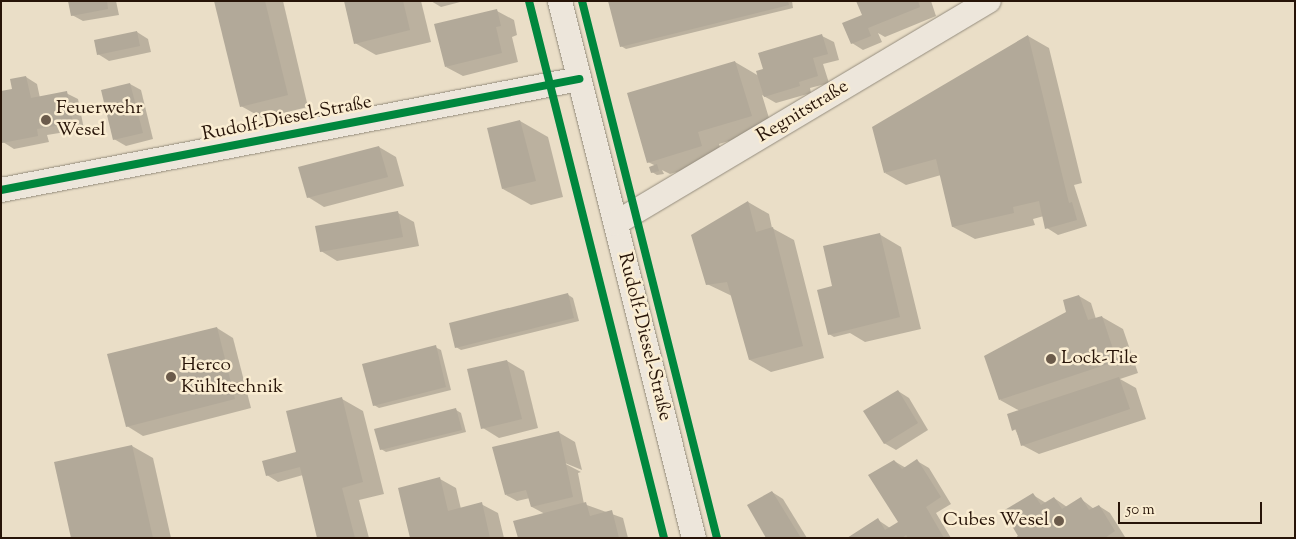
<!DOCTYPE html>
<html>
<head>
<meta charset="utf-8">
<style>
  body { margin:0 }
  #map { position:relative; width:1296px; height:539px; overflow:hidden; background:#eadec7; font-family:"Sorts Mill Goudy",serif }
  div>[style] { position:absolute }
  .shadow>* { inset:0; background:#0003 }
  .building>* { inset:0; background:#b2a999 }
  .roads { filter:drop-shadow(0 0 1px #948c7d) drop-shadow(0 0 1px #948c7d) }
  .minor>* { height:24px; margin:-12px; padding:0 12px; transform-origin:12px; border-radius:12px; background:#ede6db }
  .cycleway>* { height:8px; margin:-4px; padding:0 4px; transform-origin:4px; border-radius:4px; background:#00873e }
  .dots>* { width:14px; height:14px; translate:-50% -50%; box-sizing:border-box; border:2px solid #faedd2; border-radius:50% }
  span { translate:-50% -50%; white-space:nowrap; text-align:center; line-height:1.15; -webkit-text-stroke:5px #faedd2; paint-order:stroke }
  .poi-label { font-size:19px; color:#271408 }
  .left { translate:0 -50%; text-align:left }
  .right { translate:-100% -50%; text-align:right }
  .street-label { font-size:19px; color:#271408 }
  .frame { position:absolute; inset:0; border:2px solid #271408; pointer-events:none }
  .scale { position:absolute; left:1118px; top:502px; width:144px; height:22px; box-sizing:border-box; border:2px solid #271408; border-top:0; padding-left:6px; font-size:15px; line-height:18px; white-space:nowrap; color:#271408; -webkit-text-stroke:4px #faedd2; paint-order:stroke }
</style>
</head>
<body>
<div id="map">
  <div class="shadow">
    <div style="clip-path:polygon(58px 1px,116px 1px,119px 15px,83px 21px,72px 15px,69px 2px)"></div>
    <div style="clip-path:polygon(215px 1px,283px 1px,308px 107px,262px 118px,241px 106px)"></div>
    <div style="clip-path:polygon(345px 1px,421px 1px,431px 42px,376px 55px,355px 43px)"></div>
    <div style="clip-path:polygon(431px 1px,464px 1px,441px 7px)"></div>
    <div style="clip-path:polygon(610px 1px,792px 1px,793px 8px,626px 49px,621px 46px)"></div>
    <div style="clip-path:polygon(857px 1px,931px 1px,936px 16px,885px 37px,878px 33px,882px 42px,863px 50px,852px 43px,864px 18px)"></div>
    <div style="clip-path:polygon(497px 11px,514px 20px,517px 35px,512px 37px,518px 62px,463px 76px,446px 67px)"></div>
    <div style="clip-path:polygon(137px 32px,148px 39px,151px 52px,109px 61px,98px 54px)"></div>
    <div style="clip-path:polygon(822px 36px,834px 42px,839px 60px,823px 64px,829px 83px,810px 88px,811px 93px,776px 103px,762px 95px,772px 128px,719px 144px,723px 158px,670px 174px,662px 170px,664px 174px,657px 175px,652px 172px,656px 166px,648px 162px,735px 62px,759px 76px)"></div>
    <div style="clip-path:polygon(1028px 36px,1049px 48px,1082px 183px,1074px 185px,1087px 226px,1058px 235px,1047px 228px,1044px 216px,1033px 219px,1035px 225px,975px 239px,953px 227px,941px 175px,906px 185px,885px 173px)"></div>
    <div style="clip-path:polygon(26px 77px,37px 84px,40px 98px,66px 93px,78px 99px,84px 129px,47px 135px,49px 142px,14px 149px,3px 142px,1px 93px,13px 90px)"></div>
    <div style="clip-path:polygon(130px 84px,141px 90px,153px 139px,126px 146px,114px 139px)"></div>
    <div style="clip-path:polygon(520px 121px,548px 137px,563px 197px,531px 205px,503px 189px)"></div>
    <div style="clip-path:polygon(379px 147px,396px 157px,404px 186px,324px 207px,308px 197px)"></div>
    <div style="clip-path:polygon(748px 202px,769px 214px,772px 228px,794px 240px,824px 358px,771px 372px,750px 360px,732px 296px,707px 284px)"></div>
    <div style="clip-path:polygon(398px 213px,414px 222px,419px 246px,337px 261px,321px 251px)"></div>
    <div style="clip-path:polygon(879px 234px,901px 247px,921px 329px,865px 342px,850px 333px,834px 337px,829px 334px,834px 287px)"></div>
    <div style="clip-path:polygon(567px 294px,573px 298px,579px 321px,461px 350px,456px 347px)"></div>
    <div style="clip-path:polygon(1079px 296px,1091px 303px,1096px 319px,1102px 317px,1123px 329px,1138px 373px,1120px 379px,1136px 388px,1146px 419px,1039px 454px,1022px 445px,1009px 415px,1020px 411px,1000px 400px)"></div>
    <div style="clip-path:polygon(217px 328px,233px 338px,251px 408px,143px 436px,127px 426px)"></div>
    <div style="clip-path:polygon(435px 347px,441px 350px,451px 390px,379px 408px,374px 405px)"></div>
    <div style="clip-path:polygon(507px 361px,524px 371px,538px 428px,499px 438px,483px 428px)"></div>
    <div style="clip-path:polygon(898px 391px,909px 398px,928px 430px,896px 450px,884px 443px)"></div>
    <div style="clip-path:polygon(342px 399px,363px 411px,384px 494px,359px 500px,369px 538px,318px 538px,303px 475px,278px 482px,267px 475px,297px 453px)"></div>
    <div style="clip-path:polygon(456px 410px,461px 413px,466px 432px,386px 452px,381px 449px)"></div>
    <div style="clip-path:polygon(558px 432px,575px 442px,582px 470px,560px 461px,581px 472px,578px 473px,584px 504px,623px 518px,628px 538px,519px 538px,545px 514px,532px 507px,530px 498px,517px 501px,506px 495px)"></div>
    <div style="clip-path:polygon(132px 446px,153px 458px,171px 538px,72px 538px)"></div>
    <div style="clip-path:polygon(894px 461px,906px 468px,917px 461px,929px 468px,951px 504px,936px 513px,951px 538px,850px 538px,878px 520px,890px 528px,900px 523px)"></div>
    <div style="clip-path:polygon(440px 479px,456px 488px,461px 509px,481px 504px,498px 513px,504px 538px,411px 538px)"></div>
    <div style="clip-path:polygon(772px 492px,783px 499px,807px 538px,768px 538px)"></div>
    <div style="clip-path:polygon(1033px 495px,1046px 503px,1054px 498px,1067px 507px,1081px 499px,1094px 509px,1099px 506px,1110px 513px,1125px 537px,1017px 538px)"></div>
  </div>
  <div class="building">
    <div style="clip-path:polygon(68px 1px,107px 1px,108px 9px,71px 16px)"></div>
    <div style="clip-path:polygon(214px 1px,265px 1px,288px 95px,240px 107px)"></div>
    <div style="clip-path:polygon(344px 1px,403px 1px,410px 30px,354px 44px)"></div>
    <div style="clip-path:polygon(608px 1px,788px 1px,789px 5px,620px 47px)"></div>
    <div style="clip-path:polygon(856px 1px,918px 1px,920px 7px,868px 28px,871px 36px,851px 44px,842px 23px,862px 15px)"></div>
    <div style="clip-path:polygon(497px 9px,501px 26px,496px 27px,502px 53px,445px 67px,434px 24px)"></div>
    <div style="clip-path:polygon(137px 31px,140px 46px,97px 55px,94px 40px)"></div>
    <div style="clip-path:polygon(822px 34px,828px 54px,813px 58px,818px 76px,799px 82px,800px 86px,764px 97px,756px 71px,763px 69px,758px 53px)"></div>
    <div style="clip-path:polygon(1028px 35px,1069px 203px,1072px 202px,1077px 220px,1045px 229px,1039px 201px,1013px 207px,1014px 213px,952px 227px,936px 159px,884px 173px,872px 127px)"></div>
    <div style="clip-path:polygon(735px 61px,752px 116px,698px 132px,702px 146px,647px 163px,627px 93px)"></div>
    <div style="clip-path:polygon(26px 76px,31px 98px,67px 91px,73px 123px,37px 129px,38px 136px,2px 143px,1px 91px,12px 89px,10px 79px)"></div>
    <div style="clip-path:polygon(130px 83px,143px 133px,113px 140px,101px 90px)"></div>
    <div style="clip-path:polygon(520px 120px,536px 181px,502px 189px,487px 128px)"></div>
    <div style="clip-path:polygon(379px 146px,388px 177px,307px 198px,298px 167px)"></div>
    <div style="clip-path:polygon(657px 164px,659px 171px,651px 173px,649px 167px)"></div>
    <div style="clip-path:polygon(748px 201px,756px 232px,773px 227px,803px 346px,749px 360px,727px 282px,706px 285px,691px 235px)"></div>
    <div style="clip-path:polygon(398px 211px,403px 237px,320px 252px,315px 226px)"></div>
    <div style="clip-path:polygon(880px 233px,900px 317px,828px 335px,817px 290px,832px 286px,823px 246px)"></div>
    <div style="clip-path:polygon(568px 293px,574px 318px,455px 348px,449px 323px)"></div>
    <div style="clip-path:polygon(1079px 295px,1088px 320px,1102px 316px,1117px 361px,999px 400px,984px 356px,1066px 312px,1063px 300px)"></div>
    <div style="clip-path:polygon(217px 327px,235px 399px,126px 427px,107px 354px)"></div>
    <div style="clip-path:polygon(436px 345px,446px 387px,373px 406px,362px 364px)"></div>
    <div style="clip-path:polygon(507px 360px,522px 419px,481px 429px,467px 369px)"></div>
    <div style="clip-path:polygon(1119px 377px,1130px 409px,1021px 446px,1016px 429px,1012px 431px,1007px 414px)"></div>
    <div style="clip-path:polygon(898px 390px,918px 423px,884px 444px,863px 411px)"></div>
    <div style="clip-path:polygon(342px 397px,363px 482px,342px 488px,355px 538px,317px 538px,300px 467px,266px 476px,262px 461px,296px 452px,286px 411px)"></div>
    <div style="clip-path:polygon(456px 408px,462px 430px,380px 450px,374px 429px)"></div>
    <div style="clip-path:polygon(559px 431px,573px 497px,531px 507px,526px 490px,505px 495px,492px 447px)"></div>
    <div style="clip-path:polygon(132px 445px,153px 538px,71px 538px,54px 462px)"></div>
    <div style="clip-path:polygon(917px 459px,941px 497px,926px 507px,944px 538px,908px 538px,906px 535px,902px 538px,847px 538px,878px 518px,885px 530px,898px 522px,868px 475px,894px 460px,902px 469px)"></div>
    <div style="clip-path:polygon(440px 477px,448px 511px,482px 502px,490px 538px,410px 538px,398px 488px)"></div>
    <div style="clip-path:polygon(772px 491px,801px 538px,766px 538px,747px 505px)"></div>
    <div style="clip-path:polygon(1033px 493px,1041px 505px,1054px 497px,1062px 509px,1081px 497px,1089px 510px,1099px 505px,1115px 531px,1105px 538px,1015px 538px,1018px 536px,1003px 511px)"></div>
    <div style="clip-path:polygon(586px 502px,590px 516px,612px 510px,619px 538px,518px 538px,513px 521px)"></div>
  </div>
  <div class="roads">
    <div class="minor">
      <div style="left:560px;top:1px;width:553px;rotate:75.99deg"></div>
      <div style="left:1px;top:190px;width:589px;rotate:-10.87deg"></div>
      <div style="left:616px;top:223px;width:434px;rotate:-30.8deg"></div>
    </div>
  </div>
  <div class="cycleway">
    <div style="left:529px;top:1px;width:554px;rotate:75.89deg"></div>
    <div style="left:582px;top:1px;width:554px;rotate:75.89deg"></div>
    <div style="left:1px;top:190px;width:589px;rotate:-10.87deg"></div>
  </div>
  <div class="dots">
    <div style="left:46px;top:120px;background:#6b5b4b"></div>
    <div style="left:1051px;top:359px;background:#6b5b4b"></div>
    <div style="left:171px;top:377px;background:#6b5b4b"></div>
    <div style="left:1059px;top:521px;background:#6b5b4b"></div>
  </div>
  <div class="poi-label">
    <span class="left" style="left:56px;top:120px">Feuerwehr<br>Wesel</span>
    <span class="left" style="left:1061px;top:359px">Lock-Tile</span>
    <span class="left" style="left:181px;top:377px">Herco<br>Kühltechnik</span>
    <span class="right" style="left:1049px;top:521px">Cubes Wesel</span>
  </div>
  <div class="street-label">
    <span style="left:803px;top:112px;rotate:-31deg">Regnitstraße</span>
    <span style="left:287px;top:119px;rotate:-11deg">Rudolf-Diesel-Straße</span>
    <span style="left:644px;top:337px;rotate:76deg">Rudolf-Diesel-Straße</span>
  </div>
  <div class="frame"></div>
  <div class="scale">50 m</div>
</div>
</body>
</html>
